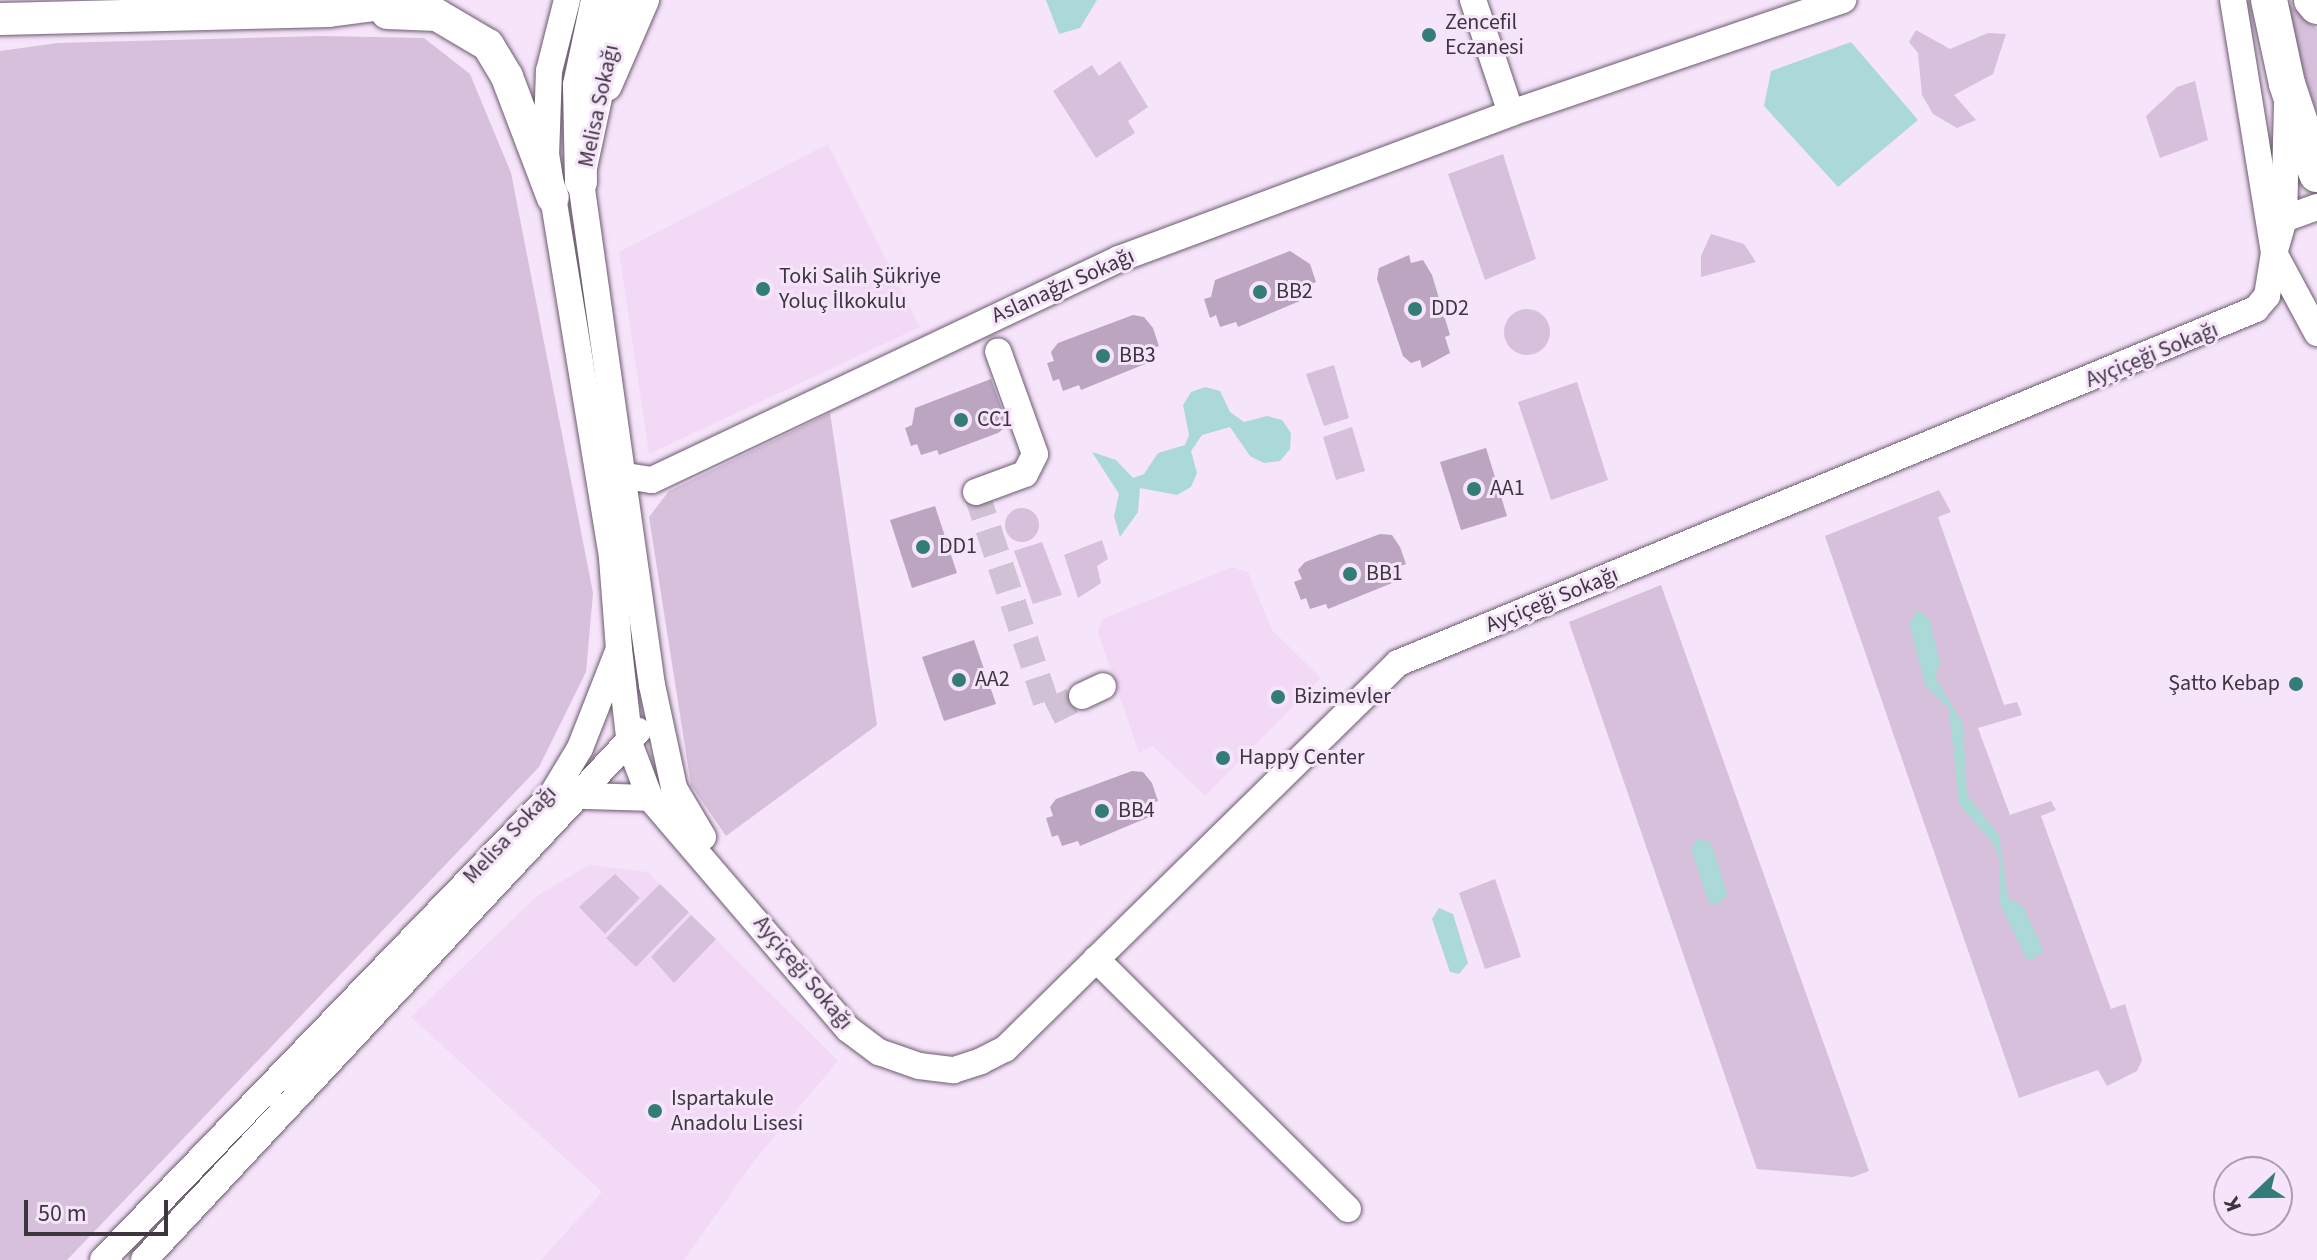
<!DOCTYPE html>
<html>
<head>
<meta charset="utf-8">
<style>
  body { margin:0 }
  #map { position:relative; width:2317px; height:1260px; overflow:hidden; background:#f6e4fa; font-family:"Source Sans 3",sans-serif }
  div>[style] { position:absolute }
  .built>* { inset:0; background:#f2daf7 }
  .green>* { inset:0; background:#d6c0db }
  .round { border-radius:50% }
  .water>* { inset:0; background:#abd9d7 }
  .building>* { inset:0; background:#bca5c1 }
  .minor-tunnel>* { height:26px; margin-top:-13px; transform-origin:0; background:repeating-linear-gradient(90deg,#d1c1d5 0 26px,transparent 0 39px) }
  .roads { filter:drop-shadow(0 0 2px #6b5b6e) drop-shadow(0 0 2px #6b5b6e) }
  .minor>* { height:26px; margin:-13px; padding:0 13px; transform-origin:13px; border-radius:13px; background:#fff }
  .major>* { height:32px; margin:-16px; padding:0 16px; transform-origin:16px; border-radius:16px; background:#fff }
  .highway>* { height:36px; margin:-18px; padding:0 18px; transform-origin:18px; border-radius:18px; background:#fff }
  .dots>* { width:22px; height:22px; translate:-50% -50%; box-sizing:border-box; border:4px solid #f6e4fa; border-radius:50% }
  span { translate:-50% -50%; white-space:nowrap; text-align:center; line-height:1.15; -webkit-text-stroke:6px #f6e4fa; paint-order:stroke }
  .poi-label { font-size:22px; color:#3d363f }
  .left { translate:0 -50%; text-align:left }
  .right { translate:-100% -50%; text-align:right }
  .street-label { font-size:22px; color:#3d363f }
  .north { position:absolute; left:2213px; top:1156px; width:80px; height:80px; box-sizing:border-box; background:#f6e4fa; border:2px solid #ac9eaf; border-radius:50%; rotate:248deg; font-size:22px; font-weight:700; line-height:32px; text-align:center; color:#3d363f }
  .north::after { content:''; display:block; margin:auto; width:28px; height:36px; background:#337c79; clip-path:polygon(50% 0,100% 100%,50% 72%,0 100%) }
  .scale { position:absolute; left:24px; top:1200px; width:144px; height:36px; box-sizing:border-box; border:4px solid #3d363f; border-top:0; padding-left:10px; font-size:24px; line-height:28px; white-space:nowrap; color:#3d363f; -webkit-text-stroke:6px #f6e4fa; paint-order:stroke }
</style>
</head>
<body>
<div id="map">
  <div class="built">
    <div style="clip-path:polygon(828px 144px,920px 327px,649px 454px,619px 252px)"></div>
    <div style="clip-path:polygon(1232px 567px,1248px 572px,1272px 630px,1321px 678px,1205px 796px,1153px 746px,1139px 753px,1098px 633px,1102px 619px)"></div>
    <div style="clip-path:polygon(589px 865px,648px 872px,838px 1061px,754px 1161px,684px 1260px,541px 1260px,602px 1192px,411px 1017px,538px 895px)"></div>
  </div>
  <div class="green">
    <div style="clip-path:polygon(2284px 0,2317px 29px,2317px 114px,2291px 34px)"></div>
    <div style="clip-path:polygon(1916px 30px,1950px 49px,1988px 33px,2006px 34px,1993px 74px,1954px 95px,1976px 120px,1957px 128px,1933px 114px,1922px 95px,1918px 53px,1909px 42px)"></div>
    <div style="clip-path:polygon(320px 36px,424px 38px,470px 74px,511px 173px,593px 593px,586px 672px,539px 767px,67px 1260px,0 1260px,0 51px,58px 43px)"></div>
    <div style="clip-path:polygon(1120px 61px,1148px 107px,1128px 121px,1135px 133px,1096px 158px,1053px 91px,1092px 65px,1099px 76px)"></div>
    <div style="clip-path:polygon(2195px 81px,2208px 140px,2160px 158px,2146px 116px,2177px 87px)"></div>
    <div style="clip-path:polygon(1503px 154px,1536px 259px,1485px 280px,1448px 174px)"></div>
    <div style="clip-path:polygon(1711px 234px,1744px 244px,1756px 262px,1701px 277px,1701px 256px)"></div>
    <div class="round" style="left:1504px;top:309px;width:46px;height:46px"></div>
    <div style="clip-path:polygon(1334px 365px,1349px 418px,1324px 426px,1306px 374px)"></div>
    <div style="clip-path:polygon(1577px 382px,1608px 480px,1551px 500px,1518px 402px)"></div>
    <div style="clip-path:polygon(830px 413px,877px 725px,726px 836px,691px 785px,649px 517px,669px 491px)"></div>
    <div style="clip-path:polygon(1352px 427px,1365px 471px,1336px 480px,1323px 437px)"></div>
    <div style="clip-path:polygon(1939px 490px,1951px 512px,1938px 517px,2004px 705px,2017px 702px,2022px 715px,1978px 728px,2010px 815px,2051px 801px,2056px 810px,2041px 816px,2111px 1009px,2125px 1004px,2142px 1060px,2137px 1071px,2107px 1086px,2098px 1070px,2019px 1098px,1825px 536px)"></div>
    <div class="round" style="left:1005px;top:508px;width:34px;height:34px"></div>
    <div style="clip-path:polygon(1102px 540px,1108px 559px,1097px 566px,1101px 583px,1078px 598px,1064px 555px)"></div>
    <div style="clip-path:polygon(1042px 542px,1062px 595px,1033px 604px,1014px 551px)"></div>
    <div style="clip-path:polygon(1661px 585px,1869px 1171px,1853px 1177px,1757px 1169px,1569px 622px)"></div>
    <div style="clip-path:polygon(615px 874px,640px 898px,605px 934px,579px 907px)"></div>
    <div style="clip-path:polygon(1495px 879px,1521px 957px,1485px 969px,1459px 893px)"></div>
    <div style="clip-path:polygon(660px 884px,689px 912px,636px 967px,606px 938px)"></div>
    <div style="clip-path:polygon(691px 915px,716px 939px,674px 983px,651px 957px)"></div>
  </div>
  <div class="water">
    <div style="clip-path:polygon(1046px 0,1097px 0,1080px 28px,1059px 34px)"></div>
    <div style="clip-path:polygon(1851px 42px,1918px 120px,1838px 187px,1764px 106px,1771px 71px)"></div>
    <div style="clip-path:polygon(1205px 387px,1220px 391px,1230px 412px,1244px 422px,1267px 416px,1282px 420px,1291px 433px,1290px 449px,1280px 461px,1264px 463px,1250px 456px,1230px 427px,1202px 435px,1191px 451px,1197px 473px,1191px 487px,1177px 495px,1140px 488px,1138px 512px,1120px 537px,1114px 516px,1119px 494px,1092px 452px,1116px 460px,1133px 478px,1144px 474px,1158px 453px,1185px 445px,1189px 435px,1183px 405px,1191px 392px)"></div>
    <div style="clip-path:polygon(1918px 610px,1929px 618px,1940px 663px,1935px 677px,1963px 724px,1967px 795px,1999px 835px,2008px 898px,2023px 906px,2043px 950px,2036px 958px,2027px 960px,2000px 904px,2000px 859px,1991px 841px,1959px 804px,1949px 709px,1925px 685px,1909px 623px)"></div>
    <div style="clip-path:polygon(1698px 838px,1712px 844px,1727px 894px,1718px 905px,1709px 903px,1691px 849px)"></div>
    <div style="clip-path:polygon(1439px 908px,1453px 914px,1468px 963px,1459px 974px,1450px 972px,1432px 919px)"></div>
  </div>
  <div class="building">
    <div style="clip-path:polygon(1290px 251px,1310px 264px,1316px 282px,1308px 285px,1312px 296px,1238px 327px,1236px 322px,1220px 327px,1216px 315px,1210px 318px,1204px 299px,1211px 297px,1215px 280px)"></div>
    <div style="clip-path:polygon(1409px 255px,1411px 263px,1423px 260px,1432px 275px,1450px 335px,1445px 337px,1450px 353px,1422px 368px,1420px 360px,1411px 363px,1403px 356px,1377px 279px,1379px 268px)"></div>
    <div style="clip-path:polygon(1133px 315px,1144px 317px,1153px 328px,1159px 346px,1151px 349px,1155px 360px,1081px 390px,1079px 385px,1063px 391px,1059px 379px,1053px 381px,1047px 363px,1054px 361px,1051px 352px,1058px 343px)"></div>
    <div style="clip-path:polygon(991px 379px,1008px 425px,998px 433px,939px 455px,937px 450px,921px 455px,917px 444px,911px 446px,905px 428px,912px 425px,915px 408px)"></div>
    <div style="clip-path:polygon(1486px 448px,1507px 516px,1461px 530px,1440px 462px)"></div>
    <div style="clip-path:polygon(935px 506px,957px 573px,912px 588px,890px 520px)"></div>
    <div style="clip-path:polygon(1380px 534px,1392px 535px,1400px 547px,1406px 564px,1398px 567px,1402px 579px,1328px 609px,1326px 604px,1310px 609px,1306px 598px,1301px 600px,1294px 582px,1302px 579px,1298px 570px,1305px 562px)"></div>
    <div style="clip-path:polygon(974px 640px,996px 704px,944px 721px,922px 657px)"></div>
    <div style="clip-path:polygon(1132px 771px,1143px 772px,1152px 783px,1158px 801px,1150px 804px,1154px 815px,1080px 846px,1078px 841px,1062px 846px,1058px 835px,1052px 837px,1046px 818px,1053px 816px,1050px 807px,1056px 799px)"></div>
  </div>
  <div class="minor-tunnel">
    <div style="left:976px;top:492px;width:232px;rotate:71.6deg"></div>
    <div style="left:1049px;top:712px;width:37px;rotate:-26deg"></div>
  </div>
  <div class="roads">
    <div class="minor">
      <div style="left:620px;top:0;width:186px;rotate:102.1deg"></div>
      <div style="left:581px;top:182px;width:508px;rotate:81.97deg"></div>
      <div style="left:652px;top:685px;width:105px;rotate:77.9deg"></div>
      <div style="left:674px;top:788px;width:57px;rotate:59.4deg"></div>
      <div style="left:1473px;top:0;width:119px;rotate:71.4deg"></div>
      <div style="left:1511px;top:113px;width:351px;rotate:-18.8deg"></div>
      <div style="left:2287px;top:104px;width:115px;rotate:91.5deg"></div>
      <div style="left:2284px;top:219px;width:35px;rotate:106deg"></div>
      <div style="left:2274px;top:253px;width:91px;rotate:61.7deg"></div>
      <div style="left:2284px;top:219px;width:35px;rotate:-20deg"></div>
      <div style="left:626px;top:476px;width:26px;rotate:9deg"></div>
      <div style="left:652px;top:480px;width:517px;rotate:-25.33deg"></div>
      <div style="left:1119px;top:259px;width:418px;rotate:-20.4deg"></div>
      <div style="left:976px;top:492px;width:52px;rotate:-20.2deg"></div>
      <div style="left:1025px;top:474px;width:22px;rotate:-63deg"></div>
      <div style="left:1035px;top:454px;width:109px;rotate:-109.8deg"></div>
      <div style="left:619px;top:649px;width:97px;rotate:83.5deg"></div>
      <div style="left:630px;top:745px;width:57px;rotate:69.3deg"></div>
      <div style="left:650px;top:798px;width:304px;rotate:49.4deg"></div>
      <div style="left:848px;top:1029px;width:39px;rotate:37deg"></div>
      <div style="left:879px;top:1052px;width:42px;rotate:19.3deg"></div>
      <div style="left:919px;top:1066px;width:35px;rotate:7deg"></div>
      <div style="left:954px;top:1070px;width:28px;rotate:-18deg"></div>
      <div style="left:981px;top:1061px;width:27px;rotate:-27deg"></div>
      <div style="left:1005px;top:1049px;width:551px;rotate:-44.49deg"></div>
      <div style="left:1398px;top:663px;width:928px;rotate:-22.42deg"></div>
      <div style="left:2256px;top:309px;width:17px;rotate:-50deg"></div>
      <div style="left:2267px;top:296px;width:44px;rotate:-80.8deg"></div>
      <div style="left:2274px;top:253px;width:256px;rotate:-99.2deg"></div>
      <div style="left:1082px;top:696px;width:23px;rotate:-25deg"></div>
      <div style="left:583px;top:796px;width:67px;rotate:1.7deg"></div>
      <div style="left:1096px;top:959px;width:355px;rotate:44.8deg"></div>
      <div style="left:103px;top:1260px;width:649px;rotate:-46.06deg"></div>
      <div style="left:553px;top:793px;width:52px;rotate:-59deg"></div>
      <div style="left:580px;top:748px;width:106px;rotate:-68.5deg"></div>
      <div style="left:619px;top:649px;width:92px;rotate:-94.4deg"></div>
      <div style="left:612px;top:557px;width:406px;rotate:-99.3deg"></div>
      <div style="left:546px;top:156px;width:85px;rotate:-88deg"></div>
      <div style="left:549px;top:71px;width:73px;rotate:-75.8deg"></div>
      <div style="left:144px;top:1260px;width:724px;rotate:-46.96deg"></div>
    </div>
    <div class="major">
      <div style="left:387px;top:13px;width:50px;rotate:2.3deg"></div>
      <div style="left:437px;top:15px;width:59px;rotate:30.5deg"></div>
      <div style="left:488px;top:45px;width:37px;rotate:59deg"></div>
      <div style="left:507px;top:77px;width:129px;rotate:69.2deg"></div>
      <div style="left:0;top:19px;width:329px;rotate:-1.4deg"></div>
      <div style="left:329px;top:11px;width:85px;rotate:-7.5deg"></div>
      <div style="left:606px;top:85px;width:93px;rotate:-66.5deg"></div>
      <div style="left:581px;top:182px;width:97px;rotate:-91.2deg"></div>
      <div style="left:579px;top:85px;width:87px;rotate:-78deg"></div>
    </div>
    <div class="highway">
      <div style="left:2269px;top:0;width:86px;rotate:77.9deg"></div>
      <div style="left:2287px;top:84px;width:95px;rotate:71.6deg"></div>
      <div style="left:2312px;top:0;width:8px;rotate:50deg"></div>
    </div>
  </div>
  <div class="dots">
    <div style="left:1429px;top:35px;background:#337c79"></div>
    <div style="left:763px;top:289px;background:#337c79"></div>
    <div style="left:1260px;top:292px;background:#337c79"></div>
    <div style="left:1415px;top:309px;background:#337c79"></div>
    <div style="left:1103px;top:356px;background:#337c79"></div>
    <div style="left:961px;top:420px;background:#337c79"></div>
    <div style="left:1474px;top:489px;background:#337c79"></div>
    <div style="left:923px;top:547px;background:#337c79"></div>
    <div style="left:1350px;top:574px;background:#337c79"></div>
    <div style="left:959px;top:680px;background:#337c79"></div>
    <div style="left:2296px;top:684px;background:#337c79"></div>
    <div style="left:1278px;top:697px;background:#337c79"></div>
    <div style="left:1223px;top:758px;background:#337c79"></div>
    <div style="left:1102px;top:811px;background:#337c79"></div>
    <div style="left:655px;top:1111px;background:#337c79"></div>
  </div>
  <div class="poi-label">
    <span class="left" style="left:1445px;top:35px">Zencefil<br>Eczanesi</span>
    <span class="left" style="left:779px;top:289px">Toki Salih Şükriye<br>Yoluç İlkokulu</span>
    <span class="left" style="left:1276px;top:292px">BB2</span>
    <span class="left" style="left:1431px;top:309px">DD2</span>
    <span class="left" style="left:1119px;top:356px">BB3</span>
    <span class="left" style="left:977px;top:420px">CC1</span>
    <span class="left" style="left:1490px;top:489px">AA1</span>
    <span class="left" style="left:939px;top:547px">DD1</span>
    <span class="left" style="left:1366px;top:574px">BB1</span>
    <span class="left" style="left:975px;top:680px">AA2</span>
    <span class="right" style="left:2280px;top:684px">Şatto Kebap</span>
    <span class="left" style="left:1294px;top:697px">Bizimevler</span>
    <span class="left" style="left:1239px;top:758px">Happy Center</span>
    <span class="left" style="left:1118px;top:811px">BB4</span>
    <span class="left" style="left:671px;top:1111px">Ispartakule<br>Anadolu Lisesi</span>
  </div>
  <div class="street-label">
    <span style="left:599px;top:106px;rotate:-78deg">Melisa Sokağı</span>
    <span style="left:1063px;top:286px;rotate:-24deg">Aslanağzı Sokağı</span>
    <span style="left:2152px;top:355px;rotate:-22deg">Ayçiçeği Sokağı</span>
    <span style="left:1552px;top:600px;rotate:-22deg">Ayçiçeği Sokağı</span>
    <span style="left:510px;top:835px;rotate:-47deg">Melisa Sokağı</span>
    <span style="left:803px;top:973px;rotate:50deg">Ayçiçeği Sokağı</span>
  </div>
  <div class="north">K</div>
  <div class="scale">50 m</div>
</div>
</body>
</html>
